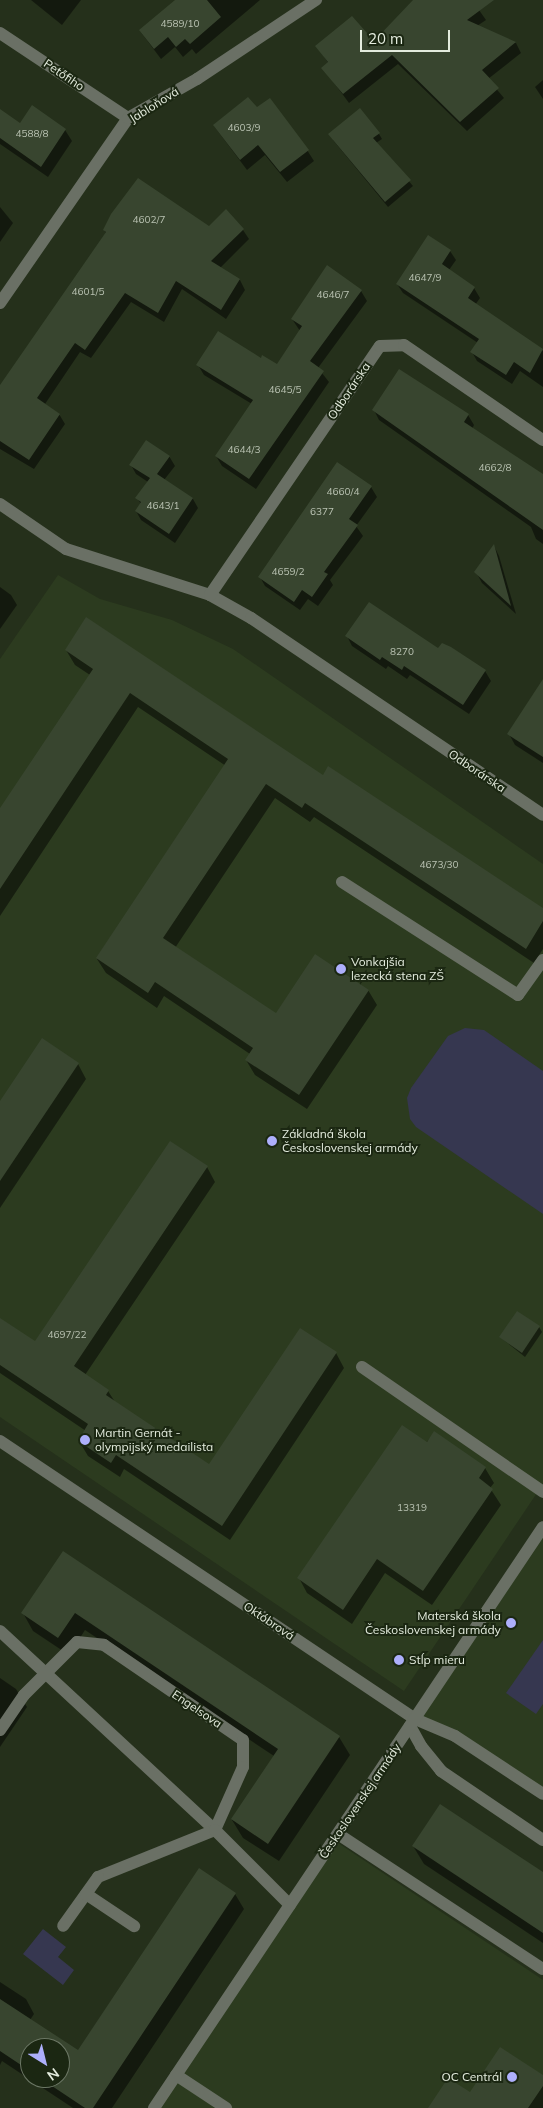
<!DOCTYPE html>
<html>
<head>
<meta charset="utf-8">
<style>
  body { margin:0 }
  #map { position:relative; width:543px; height:2108px; overflow:hidden; background:#25301b; font-family:Mulish,sans-serif }
  div>[style] { position:absolute }
  .built>* { inset:0; background:#2c3b1f }
  .green>* { inset:0; background:#363750 }
  .shadow>* { inset:0; background:#0007 }
  .building>* { inset:0; background:#38452f }
  .lane>* { height:12px; margin:-6px; padding:0 6px; transform-origin:6px; border-radius:6px; background:#6a7065 }
  .street>* { height:12px; margin:-6px; padding:0 6px; transform-origin:6px; border-radius:6px; background:#6a7065 }
  .dots>* { width:14px; height:14px; translate:-50% -50%; box-sizing:border-box; border:2px solid #1b2712; border-radius:50% }
  span { translate:-50% -50%; white-space:nowrap; text-align:center; line-height:1.15; -webkit-text-stroke:4px #1b2712; paint-order:stroke }
  .number-label { font-size:10px; color:#b9c2b2 }
  .number-label span { -webkit-text-stroke-width:0 }
  .street-label { font-size:12px; color:#e4ecde }
  .poi-label { font-size:12px; color:#e4ecde }
  .left { translate:0 -50%; text-align:left }
  .right { translate:-100% -50%; text-align:right }
  .north { position:absolute; left:20px; top:2038px; width:50px; height:50px; box-sizing:border-box; background:#1b2712; border:1px solid #6b7664; border-radius:50%; rotate:144deg; font-size:14px; font-weight:700; line-height:20px; text-align:center; color:#e4ecde }
  .north::after { content:''; display:block; margin:auto; width:18px; height:22px; background:#adaffb; clip-path:polygon(50% 0,100% 100%,50% 72%,0 100%) }
  .scale { position:absolute; left:360px; top:30px; width:90px; height:22px; box-sizing:border-box; border:2px solid #e4ecde; border-top:0; padding-left:6px; font-size:15px; line-height:18px; white-space:nowrap; color:#e4ecde; -webkit-text-stroke:4px #1b2712; paint-order:stroke }
</style>
</head>
<body>
<div id="map">
  <div class="built">
    <div style="clip-path:polygon(58px 575px,100px 599px,172px 620px,233px 649px,543px 864px,543px 1484px,404px 1691px,0 1417px,0 659px)"></div>
    <div style="clip-path:polygon(543px 1527px,543px 1794px,415px 1719px)"></div>
    <div style="clip-path:polygon(338px 1843px,543px 1980px,543px 2108px,158px 2108px)"></div>
  </div>
  <div class="green">
    <div style="clip-path:polygon(465px 1028px,484px 1030px,543px 1071px,543px 1214px,416px 1127px,410px 1119px,407px 1098px,411px 1088px,448px 1036px)"></div>
    <div style="clip-path:polygon(543px 1640px,543px 1704px,536px 1714px,506px 1693px)"></div>
    <div style="clip-path:polygon(43px 1929px,66px 1947px,58px 1957px,74px 1970px,63px 1985px,23px 1954px)"></div>
  </div>
  <div class="shadow">
    <div style="clip-path:polygon(31px 0,81px 0,62px 25px)"></div>
    <div style="clip-path:polygon(177px 0,260px 0,196px 54px,192px 49px,183px 57px,175px 47px,161px 59px,140px 31px)"></div>
    <div style="clip-path:polygon(416px 0,472px 0,486px 20px,477px 26px,516px 43px,521px 53px,488px 79px,504px 98px,467px 131px,398px 64px,349px 103px,323px 68px,329px 64px,317px 46px,374px 43px)"></div>
    <div style="clip-path:polygon(543px 80px,543px 99px,535px 87px)"></div>
    <div style="clip-path:polygon(32px 107px,65px 130px,72px 141px,48px 177px,0 144px,0 111px,20px 124px)"></div>
    <div style="clip-path:polygon(257px 109px,307px 150px,314px 161px,287px 182px,265px 155px,247px 170px,214px 126px)"></div>
    <div style="clip-path:polygon(379px 134px,382px 139px,376px 143px,413px 186px,388px 207px,333px 140px)"></div>
    <div style="clip-path:polygon(0 207px,13px 223px,0 242px)"></div>
    <div style="clip-path:polygon(209px 228px,243px 230px,249px 239px,220px 268px,240px 280px,245px 290px,226px 319px,182px 289px,164px 322px,131px 302px,91px 358px,80px 352px,45px 404px,59px 414px,65px 424px,34px 469px,0 449px,0 388px,106px 233px,104px 230px)"></div>
    <div style="clip-path:polygon(429px 236px,450px 251px,456px 260px,449px 270px,474px 288px,480px 298px,475px 305px,543px 351px,543px 387px,520px 371px,512px 384px,477px 361px,472px 352px,478px 343px,403px 293px,397px 284px)"></div>
    <div style="clip-path:polygon(327px 267px,361px 291px,367px 301px,318px 368px,329px 382px,256px 489px,222px 466px,216px 456px,252px 404px,204px 375px,198px 365px,261px 359px,278px 366px,300px 331px,292px 319px)"></div>
    <div style="clip-path:polygon(399px 371px,468px 415px,474px 425px,472px 429px,543px 488px,543px 544px,536px 539px,531px 527px,379px 420px,374px 410px)"></div>
    <div style="clip-path:polygon(169px 456px,175px 466px,164px 480px,193px 499px,198px 508px,175px 543px,141px 520px,136px 511px,141px 504px,137px 498px,148px 482px,136px 474px,131px 465px)"></div>
    <div style="clip-path:polygon(371px 487px,377px 497px,356px 526px,363px 536px,330px 580px,333px 585px,318px 606px,308px 599px,300px 610px,265px 586px,260px 577px)"></div>
    <div style="clip-path:polygon(494px 546px,499px 556px,516px 614px,482px 583px,476px 572px)"></div>
    <div style="clip-path:polygon(0 587px,11px 595px,17px 605px,0 629px)"></div>
    <div style="clip-path:polygon(347px 636px,439px 650px,485px 671px,491px 681px,469px 714px,410px 675px,407px 679px,388px 666px,386px 669px,352px 646px)"></div>
    <div style="clip-path:polygon(66px 650px,324px 776px,543px 909px,543px 949px,534px 963px,314px 817px,310px 822px,275px 798px,175px 948px,276px 1015px,368px 990px,377px 1005px,307px 1109px,255px 1075px,246px 1060px,250px 1054px,164px 996px,157px 1008px,106px 973px,97px 959px,226px 766px,138px 707px,0 916px,0 810px,90px 675px,75px 665px)"></div>
    <div style="clip-path:polygon(543px 709px,543px 763px,515px 745px,509px 734px)"></div>
    <div style="clip-path:polygon(78px 1064px,86px 1079px,0 1208px,0 1104px)"></div>
    <div style="clip-path:polygon(207px 1167px,215px 1182px,85px 1375px,108px 1391px,115px 1402px,210px 1466px,336px 1353px,344px 1368px,230px 1540px,124px 1469px,120px 1477px,88px 1456px,79px 1441px,86px 1431px,0 1373px,0 1319px,36px 1343px)"></div>
    <div style="clip-path:polygon(539px 1327px,542px 1332px,525px 1357px,500px 1337px)"></div>
    <div style="clip-path:polygon(435px 1433px,485px 1468px,494px 1483px,490px 1488px,501px 1505px,432px 1605px,385px 1573px,352px 1624px,307px 1593px,299px 1578px)"></div>
    <div style="clip-path:polygon(63px 1553px,339px 1737px,350px 1755px,279px 1861px,243px 1838px,232px 1820px,274px 1756px,85px 1630px,69px 1655px,33px 1631px,23px 1613px)"></div>
    <div style="clip-path:polygon(0 1678px,16px 1689px,27px 1707px,0 1747px)"></div>
    <div style="clip-path:polygon(413px 1846px,543px 1874px,543px 1943px,424px 1864px)"></div>
    <div style="clip-path:polygon(evenodd,235px 1894px,244px 1909px,112px 2108px,73px 2108px,2px 2061px,0 2065px,0 1982px,26px 1999px,34px 2014px,30px 2020px,78px 2052px,235px 1894px,30px 2048px,60px 2048px,60px 2078px,30px 2078px,30px 2048px)"></div>
    <div style="clip-path:polygon(543px 2077px,543px 2108px,439px 2108px,471px 2094px)"></div>
  </div>
  <div class="building">
    <div style="clip-path:polygon(175px 0,207px 0,221px 17px,190px 44px,185px 39px,176px 47px,168px 37px,154px 49px,139px 30px)"></div>
    <div style="clip-path:polygon(413px 0,494px 0,467px 20px,516px 42px,482px 70px,499px 88px,460px 122px,392px 55px,343px 94px,321px 68px,328px 62px,315px 46px,352px 16px,374px 41px)"></div>
    <div style="clip-path:polygon(248px 97px,257px 107px,270px 98px,309px 150px,280px 172px,258px 145px,240px 160px,213px 125px)"></div>
    <div style="clip-path:polygon(32px 105px,66px 129px,41px 167px,0 138px,0 109px,20px 123px)"></div>
    <div style="clip-path:polygon(360px 108px,380px 133px,373px 138px,411px 180px,385px 202px,328px 134px)"></div>
    <div style="clip-path:polygon(138px 178px,209px 226px,226px 209px,244px 229px,211px 261px,240px 279px,221px 310px,176px 281px,158px 313px,125px 293px,85px 350px,75px 343px,37px 398px,60px 414px,29px 460px,0 441px,0 385px,106px 232px,103px 230px,111px 214px)"></div>
    <div style="clip-path:polygon(428px 235px,451px 250px,442px 264px,475px 287px,468px 298px,543px 349px,530px 373px,514px 362px,506px 375px,470px 352px,479px 339px,396px 284px)"></div>
    <div style="clip-path:polygon(327px 265px,362px 290px,310px 361px,324px 371px,249px 479px,215px 456px,253px 400px,196px 365px,218px 331px,261px 358px,262px 355px,277px 364px,302px 326px,291px 319px)"></div>
    <div style="clip-path:polygon(399px 369px,469px 414px,464px 422px,543px 474px,543px 530px,372px 410px)"></div>
    <div style="clip-path:polygon(146px 440px,170px 456px,157px 474px,193px 498px,169px 534px,135px 511px,141px 502px,135px 498px,150px 478px,129px 465px)"></div>
    <div style="clip-path:polygon(337px 462px,372px 486px,349px 519px,358px 525px,324px 572px,328px 574px,312px 597px,302px 590px,294px 602px,258px 577px)"></div>
    <div style="clip-path:polygon(494px 544px,511px 606px,474px 572px)"></div>
    <div style="clip-path:polygon(369px 602px,438px 648px,442px 643px,451px 647px,486px 670px,463px 705px,404px 666px,402px 670px,382px 657px,380px 660px,345px 636px)"></div>
    <div style="clip-path:polygon(86px 617px,323px 775px,328px 766px,543px 908px,543px 921px,526px 949px,305px 803px,302px 808px,266px 784px,163px 938px,276px 1013px,315px 954px,369px 990px,299px 1095px,245px 1060px,253px 1048px,155px 982px,148px 993px,96px 958px,228px 759px,130px 693px,0 889px,0 808px,93px 669px,65px 650px)"></div>
    <div style="clip-path:polygon(543px 679px,543px 757px,507px 734px)"></div>
    <div style="clip-path:polygon(42px 1038px,79px 1063px,0 1181px,0 1101px)"></div>
    <div style="clip-path:polygon(170px 1141px,208px 1166px,74px 1366px,109px 1390px,106px 1395px,209px 1464px,300px 1328px,337px 1352px,222px 1526px,116px 1455px,111px 1463px,78px 1441px,88px 1424px,0 1365px,0 1318px,35px 1341px)"></div>
    <div style="clip-path:polygon(517px 1311px,540px 1326px,522px 1353px,499px 1337px)"></div>
    <div style="clip-path:polygon(402px 1425px,427px 1442px,434px 1431px,486px 1467px,479px 1478px,493px 1489px,423px 1591px,377px 1559px,343px 1610px,297px 1578px)"></div>
    <div style="clip-path:polygon(63px 1551px,340px 1736px,268px 1844px,231px 1819px,278px 1749px,75px 1613px,58px 1638px,21px 1613px)"></div>
    <div style="clip-path:polygon(440px 1804px,543px 1872px,543px 1933px,412px 1846px)"></div>
    <div style="clip-path:polygon(199px 1868px,236px 1893px,93px 2108px,85px 2108px,40px 2078px,60px 2078px,60px 2048px,30px 2048px,30px 2071px,0 2051px,0 1999px,78px 2050px)"></div>
    <div style="clip-path:polygon(500px 2047px,543px 2075px,543px 2086px,528px 2108px,428px 2108px,448px 2078px,470px 2092px)"></div>
  </div>
  <div class="lane">
    <div style="left:342px;top:882px;width:209px;rotate:32.7deg"></div>
    <div style="left:518px;top:995px;width:43px;rotate:-54.5deg"></div>
    <div style="left:362px;top:1367px;width:220px;rotate:34.6deg"></div>
    <div style="left:0;top:1631px;width:293px;rotate:42.8deg"></div>
    <div style="left:215px;top:1830px;width:126px;rotate:158.1deg"></div>
    <div style="left:98px;top:1877px;width:60px;rotate:125.5deg"></div>
    <div style="left:410px;top:1726px;width:23px;rotate:61deg"></div>
    <div style="left:421px;top:1746px;width:32px;rotate:51deg"></div>
    <div style="left:441px;top:1771px;width:123px;rotate:34.1deg"></div>
    <div style="left:0;top:1730px;width:42px;rotate:-55.6deg"></div>
    <div style="left:24px;top:1695px;width:75px;rotate:-45deg"></div>
    <div style="left:77px;top:1642px;width:27px;rotate:6deg"></div>
    <div style="left:104px;top:1645px;width:168px;rotate:34.4deg"></div>
    <div style="left:243px;top:1740px;width:27px;rotate:90deg"></div>
    <div style="left:243px;top:1767px;width:69px;rotate:114deg"></div>
    <div style="left:215px;top:1830px;width:106px;rotate:45deg"></div>
    <div style="left:86px;top:1894px;width:58px;rotate:33.7deg"></div>
    <div style="left:176px;top:2075px;width:60px;rotate:33.4deg"></div>
  </div>
  <div class="street">
    <div style="left:0;top:33px;width:154px;rotate:33.6deg"></div>
    <div style="left:0;top:303px;width:225px;rotate:-55.3deg"></div>
    <div style="left:128px;top:118px;width:79px;rotate:-29.5deg"></div>
    <div style="left:197px;top:79px;width:143px;rotate:-33.6deg"></div>
    <div style="left:0;top:504px;width:80px;rotate:34.3deg"></div>
    <div style="left:66px;top:549px;width:151px;rotate:17.7deg"></div>
    <div style="left:210px;top:595px;width:47px;rotate:29.3deg"></div>
    <div style="left:251px;top:618px;width:352px;rotate:34deg"></div>
    <div style="left:210px;top:595px;width:301px;rotate:-55.7deg"></div>
    <div style="left:380px;top:346px;width:24px;rotate:-2deg"></div>
    <div style="left:404px;top:345px;width:168px;rotate:34.4deg"></div>
    <div style="left:0;top:1441px;width:500px;rotate:33.8deg"></div>
    <div style="left:415px;top:1719px;width:43px;rotate:23deg"></div>
    <div style="left:455px;top:1736px;width:105px;rotate:33.4deg"></div>
    <div style="left:338px;top:1834px;width:245px;rotate:33.4deg"></div>
    <div style="left:154px;top:2108px;width:699px;rotate:-56.2deg"></div>
  </div>
  <div class="dots">
    <div style="left:341px;top:969px;background:#adaffb"></div>
    <div style="left:272px;top:1141px;background:#adaffb"></div>
    <div style="left:85px;top:1440px;background:#adaffb"></div>
    <div style="left:511px;top:1623px;background:#adaffb"></div>
    <div style="left:399px;top:1660px;background:#adaffb"></div>
    <div style="left:512px;top:2077px;background:#adaffb"></div>
  </div>
  <div class="number-label">
    <span style="left:180px;top:24px">4589/10</span>
    <span style="left:244px;top:128px">4603/9</span>
    <span style="left:32px;top:134px">4588/8</span>
    <span style="left:149px;top:220px">4602/7</span>
    <span style="left:425px;top:278px">4647/9</span>
    <span style="left:88px;top:292px">4601/5</span>
    <span style="left:333px;top:295px">4646/7</span>
    <span style="left:285px;top:390px">4645/5</span>
    <span style="left:244px;top:450px">4644/3</span>
    <span style="left:495px;top:468px">4662/8</span>
    <span style="left:343px;top:492px">4660/4</span>
    <span style="left:163px;top:506px">4643/1</span>
    <span style="left:322px;top:512px">6377</span>
    <span style="left:288px;top:572px">4659/2</span>
    <span style="left:402px;top:652px">8270</span>
    <span style="left:439px;top:865px">4673/30</span>
    <span style="left:67px;top:1335px">4697/22</span>
    <span style="left:412px;top:1508px">13319</span>
  </div>
  <div class="street-label">
    <span style="left:64px;top:75px;rotate:34deg">Petőfiho</span>
    <span style="left:154px;top:105px;rotate:-32deg">Jabloňová</span>
    <span style="left:349px;top:391px;rotate:-56deg">Odborárska</span>
    <span style="left:477px;top:771px;rotate:34deg">Odborárska</span>
    <span style="left:269px;top:1621px;rotate:34deg">Októbrová</span>
    <span style="left:197px;top:1709px;rotate:34deg">Engelsova</span>
    <span style="left:360px;top:1801px;rotate:-56deg">Československej armády</span>
  </div>
  <div class="poi-label">
    <span class="left" style="left:351px;top:969px">Vonkajšia<br>lezecká stena ZŠ</span>
    <span class="left" style="left:282px;top:1141px">Základná škola<br>Československej armády</span>
    <span class="left" style="left:95px;top:1440px">Martin Gernát -<br>olympijský medailista</span>
    <span class="right" style="left:501px;top:1623px">Materská škola<br>Československej armády</span>
    <span class="left" style="left:409px;top:1660px">Stĺp mieru</span>
    <span class="right" style="left:502px;top:2077px">OC Centrál</span>
  </div>
  <div class="north">N</div>
  <div class="scale">20 m</div>
</div>
</body>
</html>
